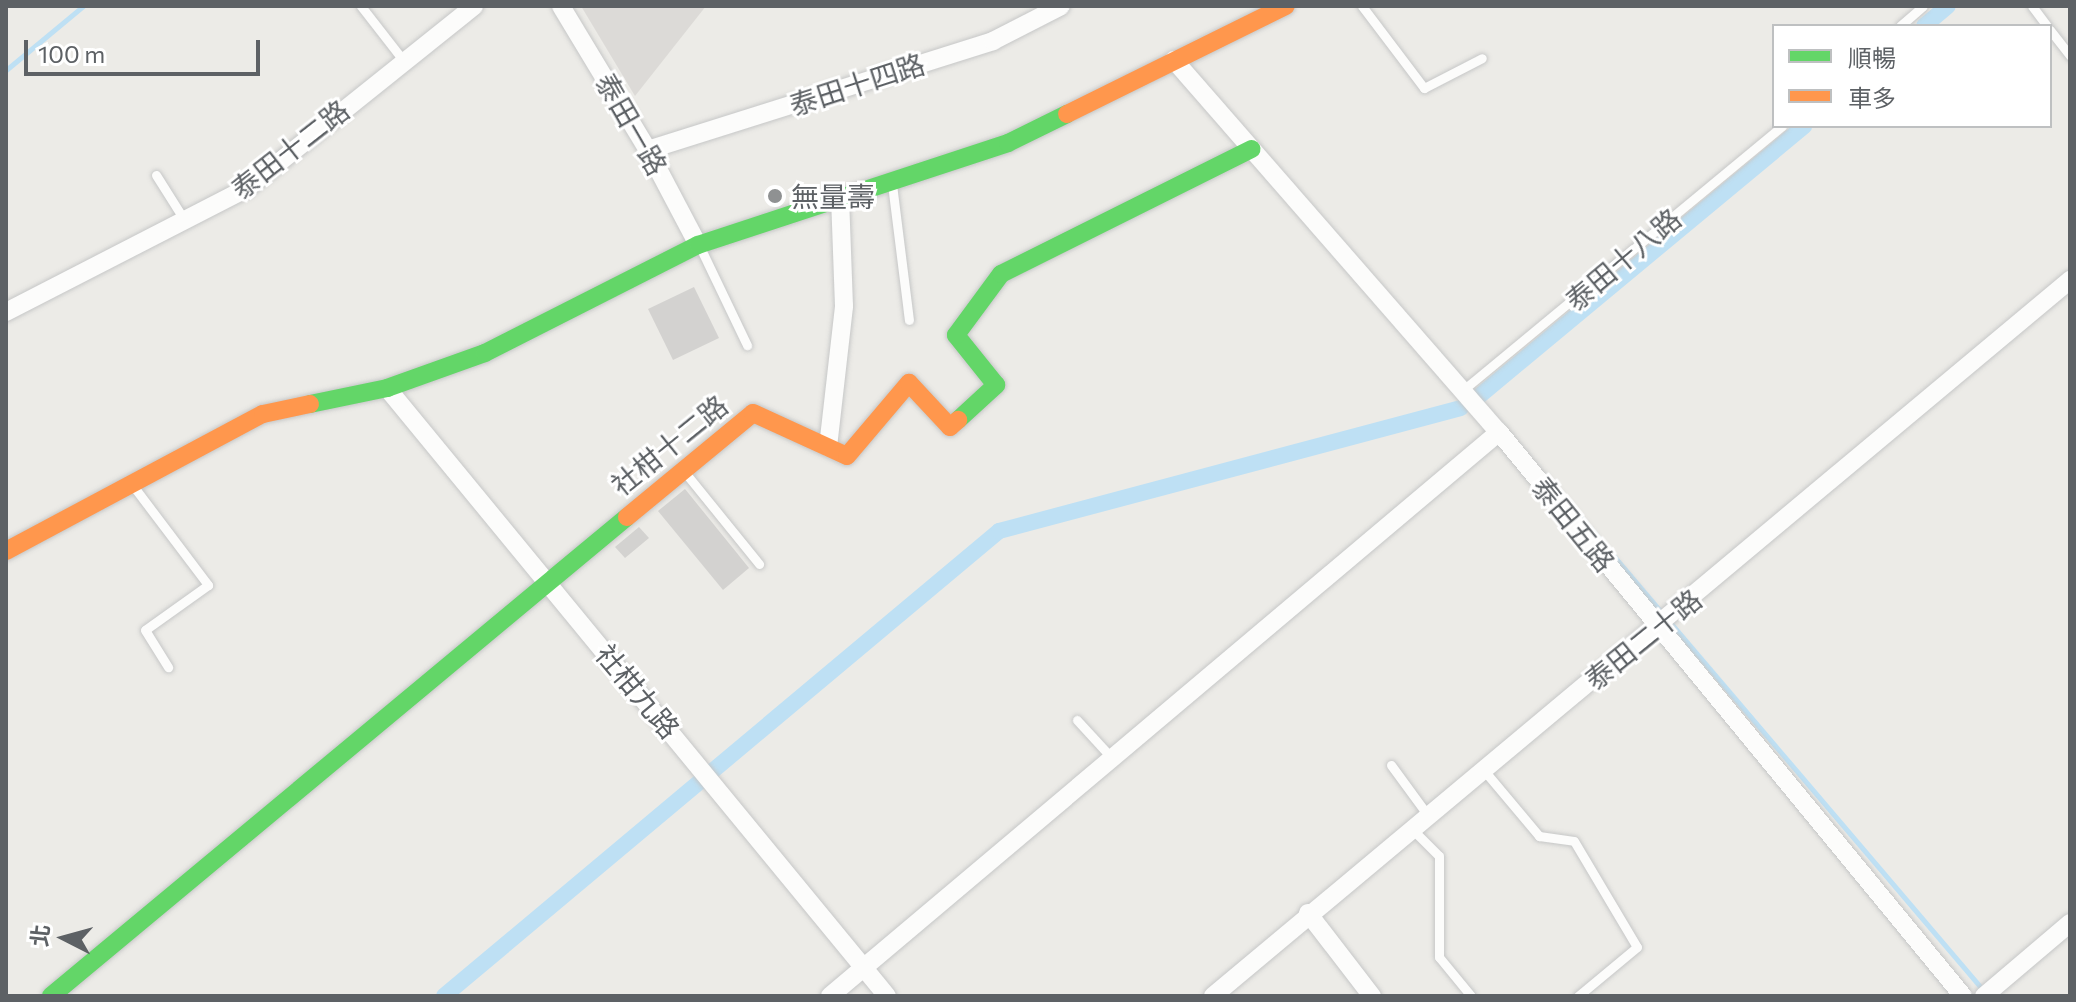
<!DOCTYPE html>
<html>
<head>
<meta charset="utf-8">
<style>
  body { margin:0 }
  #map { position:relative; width:2076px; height:1002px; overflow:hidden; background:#ecebe7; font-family:Commissioner,"Noto Sans TC",sans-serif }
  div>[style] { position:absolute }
  .industrial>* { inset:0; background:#dcdad7 }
  .stream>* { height:5px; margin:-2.5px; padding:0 2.5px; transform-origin:2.5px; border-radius:2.5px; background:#bee0f4 }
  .canal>* { height:16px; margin:-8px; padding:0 8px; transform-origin:8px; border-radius:8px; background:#bee0f4 }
  .building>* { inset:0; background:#d3d2d0 }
  .roads { filter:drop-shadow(0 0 2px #c6c7c7) drop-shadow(0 0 2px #c6c7c7) }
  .lane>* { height:9px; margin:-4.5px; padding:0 4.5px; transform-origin:4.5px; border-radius:4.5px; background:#fcfcfb }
  .street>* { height:18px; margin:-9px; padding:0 9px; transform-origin:9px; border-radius:9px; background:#fcfcfb }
  .fast>* { height:18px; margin:-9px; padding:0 9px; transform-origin:9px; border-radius:9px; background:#63d668 }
  .slow>* { height:18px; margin:-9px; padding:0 9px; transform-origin:9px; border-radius:9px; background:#ff974d }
  .dots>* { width:22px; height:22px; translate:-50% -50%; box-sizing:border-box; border:4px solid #fff; border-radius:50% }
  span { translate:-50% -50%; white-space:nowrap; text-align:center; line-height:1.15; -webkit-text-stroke:6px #fff; paint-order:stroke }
  .street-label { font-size:28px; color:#5d6165 }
  .poi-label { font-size:28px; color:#5d6165 }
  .left { translate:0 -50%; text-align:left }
  .frame { position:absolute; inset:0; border:8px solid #5d6165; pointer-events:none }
  .legend { position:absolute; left:1772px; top:24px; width:280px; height:104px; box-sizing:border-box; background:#fff; border:2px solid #bec0c1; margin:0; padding:10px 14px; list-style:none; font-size:24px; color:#5d6165 }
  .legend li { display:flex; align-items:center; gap:16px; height:40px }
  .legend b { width:40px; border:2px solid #bec0c1 }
  .north { position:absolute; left:24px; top:898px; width:80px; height:80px; -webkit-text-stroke:6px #fff; paint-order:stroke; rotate:276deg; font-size:22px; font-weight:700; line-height:32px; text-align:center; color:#5d6165 }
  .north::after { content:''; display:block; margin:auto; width:28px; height:36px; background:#5d6165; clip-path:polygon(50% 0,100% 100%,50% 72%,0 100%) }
  .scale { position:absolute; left:24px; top:40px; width:236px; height:36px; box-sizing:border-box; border:4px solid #5d6165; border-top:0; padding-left:10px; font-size:24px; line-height:28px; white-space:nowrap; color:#5d6165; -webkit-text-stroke:6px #fff; paint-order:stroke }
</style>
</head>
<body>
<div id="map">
  <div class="industrial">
    <div style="clip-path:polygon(581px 6px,706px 6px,635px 96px)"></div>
  </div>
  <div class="stream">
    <div style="left:6px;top:70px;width:100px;rotate:-39.7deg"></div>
    <div style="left:1573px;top:508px;width:138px;rotate:49.7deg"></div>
    <div style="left:1669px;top:621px;width:486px;rotate:49.6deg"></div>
  </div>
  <div class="canal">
    <div style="left:1924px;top:26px;width:31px;rotate:-40deg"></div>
    <div style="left:1478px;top:397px;width:424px;rotate:-39.7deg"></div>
    <div style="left:444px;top:996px;width:724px;rotate:-39.96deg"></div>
    <div style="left:999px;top:531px;width:478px;rotate:-14.9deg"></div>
  </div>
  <div class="building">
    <div style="clip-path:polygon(694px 287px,719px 338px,673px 360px,648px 309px)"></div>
    <div style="clip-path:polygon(685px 489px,749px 568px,723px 590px,658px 511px)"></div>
    <div style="clip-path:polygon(639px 527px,649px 538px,625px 558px,615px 547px)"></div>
  </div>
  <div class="roads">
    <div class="lane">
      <div style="left:361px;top:6px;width:68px;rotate:52.1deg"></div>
      <div style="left:1362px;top:6px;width:103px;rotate:52.9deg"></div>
      <div style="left:1424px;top:88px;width:65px;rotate:-27.3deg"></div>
      <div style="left:2032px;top:6px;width:25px;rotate:53deg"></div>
      <div style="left:1900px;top:26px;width:30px;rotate:-41deg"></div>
      <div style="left:2050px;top:30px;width:33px;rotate:52deg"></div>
      <div style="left:156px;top:175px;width:54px;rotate:57.8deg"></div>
      <div style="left:892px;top:184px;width:137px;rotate:82.9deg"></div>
      <div style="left:700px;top:247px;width:109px;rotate:64.4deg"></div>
      <div style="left:1463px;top:390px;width:414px;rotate:-39.6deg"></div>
      <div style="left:683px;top:470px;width:121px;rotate:51deg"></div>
      <div style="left:134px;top:487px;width:123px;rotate:52.9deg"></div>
      <div style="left:208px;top:585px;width:77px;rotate:144.5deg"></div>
      <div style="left:145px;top:630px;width:44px;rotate:58.1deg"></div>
      <div style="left:1077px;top:720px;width:52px;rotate:47.4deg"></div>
      <div style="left:1391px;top:765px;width:64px;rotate:53.8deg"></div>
      <div style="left:1482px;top:768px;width:89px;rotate:50deg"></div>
      <div style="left:1539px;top:836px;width:35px;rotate:8deg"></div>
      <div style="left:1574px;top:841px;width:123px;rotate:59.3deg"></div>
      <div style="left:1637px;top:947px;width:77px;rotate:140.3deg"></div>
      <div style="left:1414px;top:831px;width:35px;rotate:45deg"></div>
      <div style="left:1439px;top:856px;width:101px;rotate:90deg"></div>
      <div style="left:1439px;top:957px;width:50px;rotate:50.6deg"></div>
    </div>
    <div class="street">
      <div style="left:561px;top:6px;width:168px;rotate:58.9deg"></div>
      <div style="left:648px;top:150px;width:107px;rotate:62.2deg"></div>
      <div style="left:1174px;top:60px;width:494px;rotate:48.9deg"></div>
      <div style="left:1499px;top:432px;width:730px;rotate:50.56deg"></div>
      <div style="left:648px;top:150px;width:362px;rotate:-17.5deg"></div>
      <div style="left:993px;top:41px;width:76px;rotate:-27.2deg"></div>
      <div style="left:6px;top:312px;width:271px;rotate:-27.2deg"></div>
      <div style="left:247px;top:188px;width:291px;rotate:-38.7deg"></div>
      <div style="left:387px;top:388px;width:787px;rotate:50.57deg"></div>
      <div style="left:828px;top:447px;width:142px;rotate:-83.5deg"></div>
      <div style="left:844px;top:306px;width:109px;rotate:-92.1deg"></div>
      <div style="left:1308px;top:913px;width:105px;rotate:52.4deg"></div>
      <div style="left:830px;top:996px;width:875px;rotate:-40.13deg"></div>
      <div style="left:1213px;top:996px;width:1117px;rotate:-39.88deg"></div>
      <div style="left:1984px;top:996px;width:113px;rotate:-40.3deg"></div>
    </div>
    <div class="fast">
      <div style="left:310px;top:404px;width:79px;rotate:-11.7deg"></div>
      <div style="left:387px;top:388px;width:104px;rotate:-19.7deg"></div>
      <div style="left:485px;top:353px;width:239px;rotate:-26.9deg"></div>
      <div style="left:698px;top:245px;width:326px;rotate:-18.2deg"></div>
      <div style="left:1008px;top:143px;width:66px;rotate:-26.2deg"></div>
      <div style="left:958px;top:420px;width:52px;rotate:-42.6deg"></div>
      <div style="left:996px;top:385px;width:64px;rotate:-128.7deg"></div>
      <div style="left:956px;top:335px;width:76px;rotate:-53.6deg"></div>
      <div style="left:1001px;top:274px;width:280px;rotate:-26.5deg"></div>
      <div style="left:51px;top:996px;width:749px;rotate:-39.75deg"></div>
    </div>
    <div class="slow">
      <div style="left:1067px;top:114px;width:244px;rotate:-26.3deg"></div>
      <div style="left:627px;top:517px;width:163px;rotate:-39.5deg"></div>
      <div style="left:753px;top:413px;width:103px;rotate:24.6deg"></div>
      <div style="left:847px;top:456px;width:96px;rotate:-49.7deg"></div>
      <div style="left:909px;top:383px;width:60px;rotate:47deg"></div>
      <div style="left:950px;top:427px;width:11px;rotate:-41deg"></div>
      <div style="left:6px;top:551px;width:291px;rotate:-28.1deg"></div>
      <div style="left:263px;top:414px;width:48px;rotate:-12deg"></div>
    </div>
  </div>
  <div class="dots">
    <div style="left:775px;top:196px;background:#8f9192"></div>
  </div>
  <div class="street-label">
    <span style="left:857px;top:84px;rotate:-18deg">泰田十四路</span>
    <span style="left:632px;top:124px;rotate:60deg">泰田一路</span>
    <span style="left:290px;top:149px;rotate:-38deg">泰田十二路</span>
    <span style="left:1623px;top:259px;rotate:-40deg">泰田十八路</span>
    <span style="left:669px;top:445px;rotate:-39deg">社柑十二路</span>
    <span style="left:1574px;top:524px;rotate:51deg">泰田五路</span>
    <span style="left:1643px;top:639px;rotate:-39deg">泰田二十路</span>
    <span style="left:638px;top:691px;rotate:50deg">社柑九路</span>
  </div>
  <div class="poi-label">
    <span class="left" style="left:791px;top:196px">無量壽</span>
  </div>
  <div class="frame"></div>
  <ul class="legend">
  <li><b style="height:10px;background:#63d668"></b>順暢</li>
  <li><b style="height:10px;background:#ff974d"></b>車多</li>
  </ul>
  <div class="north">北</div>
  <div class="scale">100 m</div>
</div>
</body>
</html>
